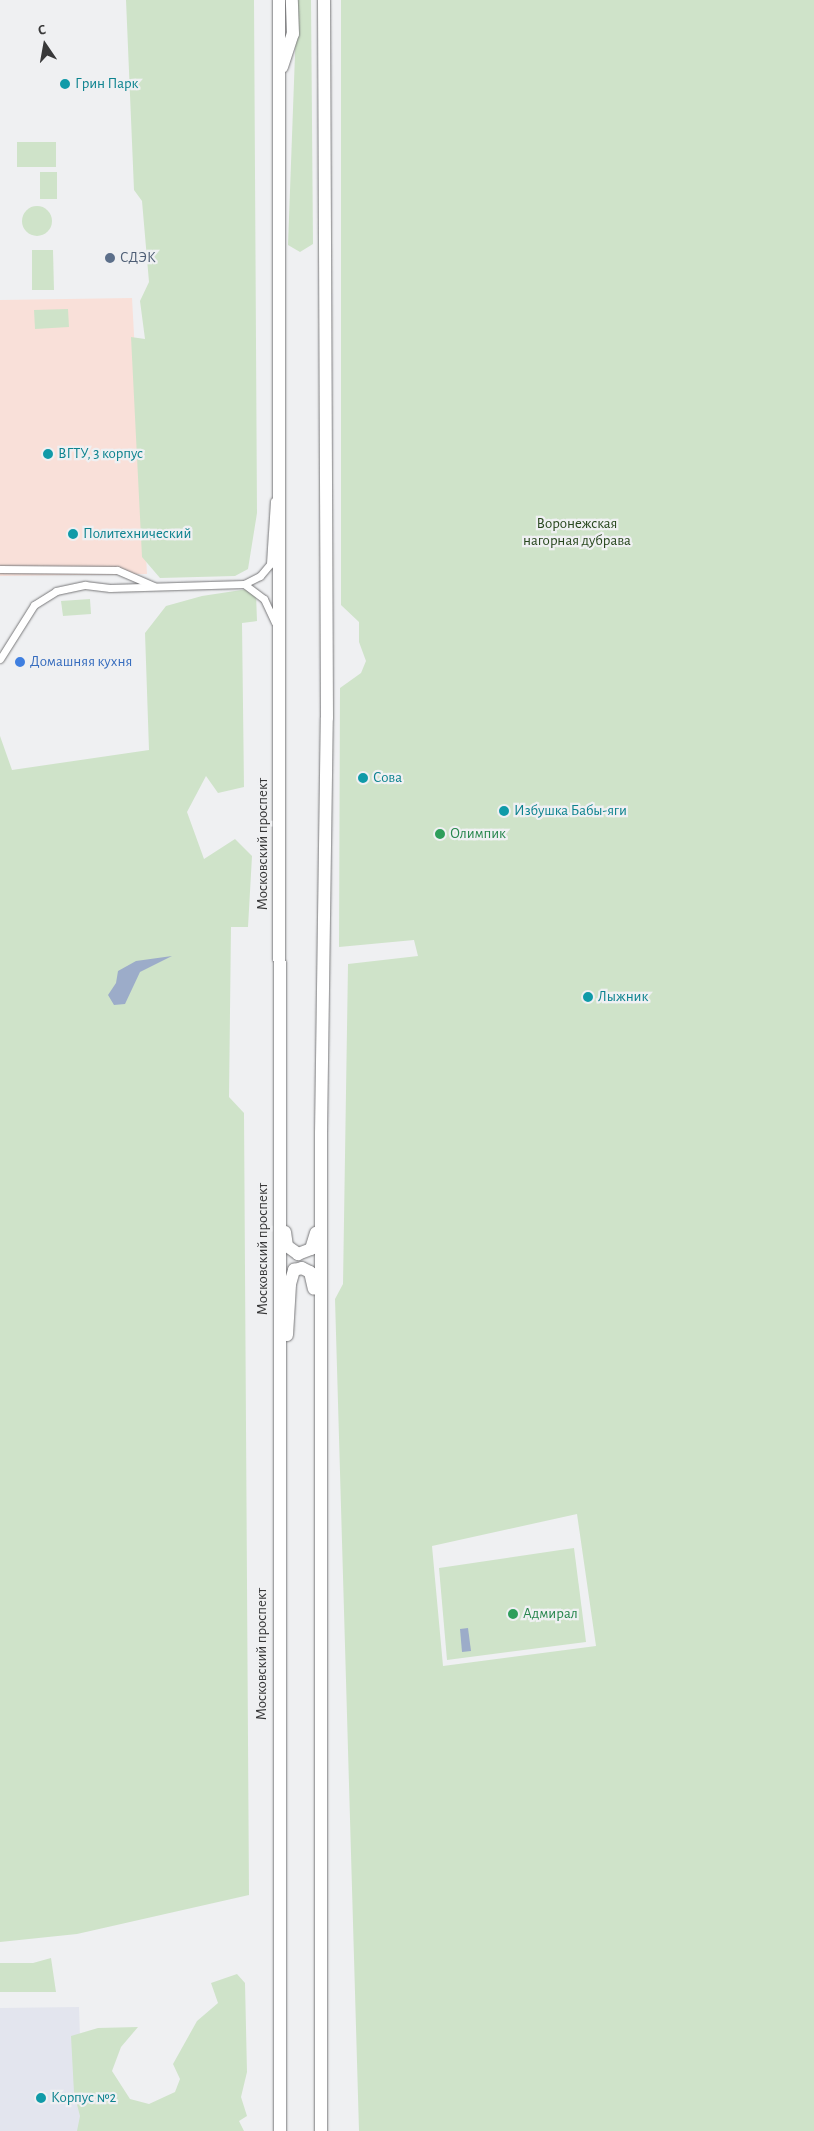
<!DOCTYPE html>
<html>
<head>
<meta charset="utf-8">
<style>
  body { margin:0 }
  #map { position:relative; width:814px; height:2131px; overflow:hidden; background:#eff0f2; font-family:"Alegreya Sans",sans-serif }
  div>[style] { position:absolute }
  .built>* { inset:0; background:#e3e5ee }
  .education>* { inset:0; background:#f9e0d9 }
  .green>* { inset:0; background:#cfe3c9 }
  .round { border-radius:50% }
  .water>* { inset:0; background:#9cacc9 }
  .roads { filter:drop-shadow(0 0 1px #78787a) drop-shadow(0 0 1px #78787a) }
  .street>* { height:7px; margin:-3.5px; padding:0 3.5px; transform-origin:3.5px; border-radius:3.5px; background:#fff }
  .highway>* { height:12px; margin:-6px; padding:0 6px; transform-origin:6px; border-radius:6px; background:#fff }
  .dots>* { width:14px; height:14px; translate:-50% -50%; box-sizing:border-box; border:2px solid #eff0f2; border-radius:50% }
  span { translate:-50% -50%; white-space:nowrap; text-align:center; line-height:1.15; -webkit-text-stroke:4.5px #eff0f2; paint-order:stroke }
  .culture-label { font-size:15px; color:#0d838f }
  .left { translate:0 -50%; text-align:left }
  .service-label { font-size:15px; color:#4e5e75 }
  .park-label { font-size:15px; color:#28471e }
  .shop-label { font-size:15px; color:#366cbe }
  .leisure-label { font-size:15px; color:#27864d }
  .street-label { font-size:15px; color:#383839 }
  .north { position:absolute; left:20px; top:20px; width:50px; height:50px; -webkit-text-stroke:4px #eff0f2; paint-order:stroke; rotate:348deg; font-size:14px; font-weight:700; line-height:20px; text-align:center; color:#383839 }
  .north::after { content:''; display:block; margin:auto; width:18px; height:22px; background:#383839; clip-path:polygon(50% 0,100% 100%,50% 72%,0 100%) }
</style>
</head>
<body>
<div id="map">
  <div class="built">
    <div style="clip-path:polygon(79px 2007px,83px 2131px,0 2131px,0 2008px)"></div>
  </div>
  <div class="education">
    <div style="clip-path:polygon(132px 298px,147px 574px,0 576px,0 300px)"></div>
  </div>
  <div class="green">
    <div style="clip-path:polygon(126px 0,254px 0,257px 513px,248px 569px,235px 576px,160px 578px,142px 557px,131px 337px,145px 339px,140px 301px,149px 282px,142px 201px,134px 190px)"></div>
    <div style="clip-path:polygon(297px 0,311px 0,313px 244px,300px 252px,288px 245px)"></div>
    <div style="clip-path:polygon(evenodd,341px 0,814px 0,814px 2131px,359px 2131px,335px 1299px,343px 1284px,348px 964px,418px 956px,414px 940px,339px 947px,340px 688px,361px 673px,366px 661px,359px 642px,359px 622px,341px 605px,341px 0,577px 1514px,596px 1646px,443px 1666px,432px 1546px,577px 1514px)"></div>
    <div style="clip-path:polygon(17px 142px,56px 142px,56px 167px,17px 167px)"></div>
    <div style="clip-path:polygon(40px 172px,57px 172px,57px 199px,40px 199px)"></div>
    <div class="round" style="left:22px;top:206px;width:30px;height:30px"></div>
    <div style="clip-path:polygon(32px 250px,53px 250px,54px 290px,32px 290px)"></div>
    <div style="clip-path:polygon(68px 309px,69px 327px,35px 329px,34px 310px)"></div>
    <div style="clip-path:polygon(248px 589px,256px 594px,257px 621px,242px 623px,244px 787px,218px 793px,206px 776px,187px 812px,204px 859px,235px 839px,252px 856px,248px 927px,231px 927px,229px 1097px,244px 1113px,249px 1895px,77px 1934px,0 1942px,0 736px,12px 770px,149px 750px,145px 633px,166px 606px,202px 596px)"></div>
    <div style="clip-path:polygon(90px 599px,91px 614px,63px 616px,61px 601px)"></div>
    <div style="clip-path:polygon(574px 1548px,586px 1642px,447px 1660px,439px 1568px)"></div>
    <div style="clip-path:polygon(51px 1958px,56px 1992px,0 1992px,0 1963px,33px 1963px)"></div>
    <div style="clip-path:polygon(237px 1974px,245px 1983px,247px 2072px,241px 2097px,247px 2116px,239px 2121px,244px 2131px,77px 2131px,80px 2116px,74px 2093px,71px 2036px,98px 2028px,138px 2027px,121px 2047px,112px 2071px,130px 2099px,149px 2104px,175px 2092px,180px 2079px,173px 2064px,197px 2021px,218px 2003px,211px 1983px)"></div>
  </div>
  <div class="water">
    <div style="clip-path:polygon(172px 956px,140px 972px,125px 1004px,114px 1005px,108px 995px,116px 983px,118px 971px,136px 961px)"></div>
    <div style="clip-path:polygon(468px 1628px,471px 1651px,462px 1652px,460px 1629px)"></div>
  </div>
  <div class="roads">
    <div class="street">
      <div style="left:0;top:569px;width:117px;rotate:0.5deg"></div>
      <div style="left:117px;top:570px;width:40px;rotate:23.4deg"></div>
      <div style="left:244px;top:584px;width:25px;rotate:37deg"></div>
      <div style="left:264px;top:599px;width:26px;rotate:65deg"></div>
      <div style="left:0;top:659px;width:64px;rotate:-57.8deg"></div>
      <div style="left:34px;top:605px;width:26px;rotate:-32deg"></div>
      <div style="left:56px;top:591px;width:30px;rotate:-12deg"></div>
      <div style="left:85px;top:585px;width:25px;rotate:7deg"></div>
      <div style="left:110px;top:588px;width:134px;rotate:-1.7deg"></div>
      <div style="left:244px;top:584px;width:18px;rotate:-27deg"></div>
      <div style="left:260px;top:576px;width:16px;rotate:-50deg"></div>
      <div style="left:270px;top:564px;width:63px;rotate:-86.4deg"></div>
    </div>
    <div class="highway">
      <div style="left:279px;top:0;width:2131px;rotate:89.97deg"></div>
      <div style="left:282px;top:67px;width:35px;rotate:-72deg"></div>
      <div style="left:293px;top:34px;width:34px;rotate:-92deg"></div>
      <div style="left:285px;top:1232px;width:14px;rotate:82deg"></div>
      <div style="left:287px;top:1246px;width:14px;rotate:36deg"></div>
      <div style="left:298px;top:1254px;width:14px;rotate:-21deg"></div>
      <div style="left:311px;top:1249px;width:17px;rotate:-73deg"></div>
      <div style="left:287px;top:1335px;width:51px;rotate:-86.6deg"></div>
      <div style="left:290px;top:1284px;width:15px;rotate:-74deg"></div>
      <div style="left:294px;top:1270px;width:8px;rotate:-14deg"></div>
      <div style="left:302px;top:1268px;width:9px;rotate:27deg"></div>
      <div style="left:310px;top:1272px;width:17px;rotate:77deg"></div>
      <div style="left:321px;top:2131px;width:998px;rotate:-90deg"></div>
      <div style="left:321px;top:1133px;width:415px;rotate:-89.2deg"></div>
      <div style="left:327px;top:718px;width:718px;rotate:-90.24deg"></div>
    </div>
  </div>
  <div class="dots">
    <div style="left:65px;top:84px;background:#0f9aa8"></div>
    <div style="left:110px;top:258px;background:#5c6f8a"></div>
    <div style="left:48px;top:454px;background:#0f9aa8"></div>
    <div style="left:73px;top:534px;background:#0f9aa8"></div>
    <div style="left:20px;top:662px;background:#3f7fe0"></div>
    <div style="left:363px;top:778px;background:#0f9aa8"></div>
    <div style="left:504px;top:811px;background:#0f9aa8"></div>
    <div style="left:440px;top:834px;background:#2e9e5b"></div>
    <div style="left:588px;top:997px;background:#0f9aa8"></div>
    <div style="left:513px;top:1614px;background:#2e9e5b"></div>
    <div style="left:41px;top:2098px;background:#0f9aa8"></div>
  </div>
  <div class="culture-label">
    <span class="left" style="left:75px;top:84px">Грин Парк</span>
    <span class="left" style="left:58px;top:454px">ВГТУ, 3 корпус</span>
    <span class="left" style="left:83px;top:534px">Политехнический</span>
    <span class="left" style="left:373px;top:778px">Сова</span>
    <span class="left" style="left:514px;top:811px">Избушка Бабы-яги</span>
    <span class="left" style="left:598px;top:997px">Лыжник</span>
    <span class="left" style="left:51px;top:2098px">Корпус №2</span>
  </div>
  <div class="service-label">
    <span class="left" style="left:120px;top:258px">СДЭК</span>
  </div>
  <div class="park-label">
    <span style="left:577px;top:532px">Воронежская<br>нагорная дубрава</span>
  </div>
  <div class="shop-label">
    <span class="left" style="left:30px;top:662px">Домашняя кухня</span>
  </div>
  <div class="leisure-label">
    <span class="left" style="left:450px;top:834px">Олимпик</span>
    <span class="left" style="left:523px;top:1614px">Адмирал</span>
  </div>
  <div class="street-label">
    <span style="left:263px;top:844px;rotate:-90deg">Московский проспект</span>
    <span style="left:263px;top:1249px;rotate:-90deg">Московский проспект</span>
    <span style="left:262px;top:1654px;rotate:-90deg">Московский проспект</span>
  </div>
  <div class="north">С</div>
</div>
</body>
</html>
